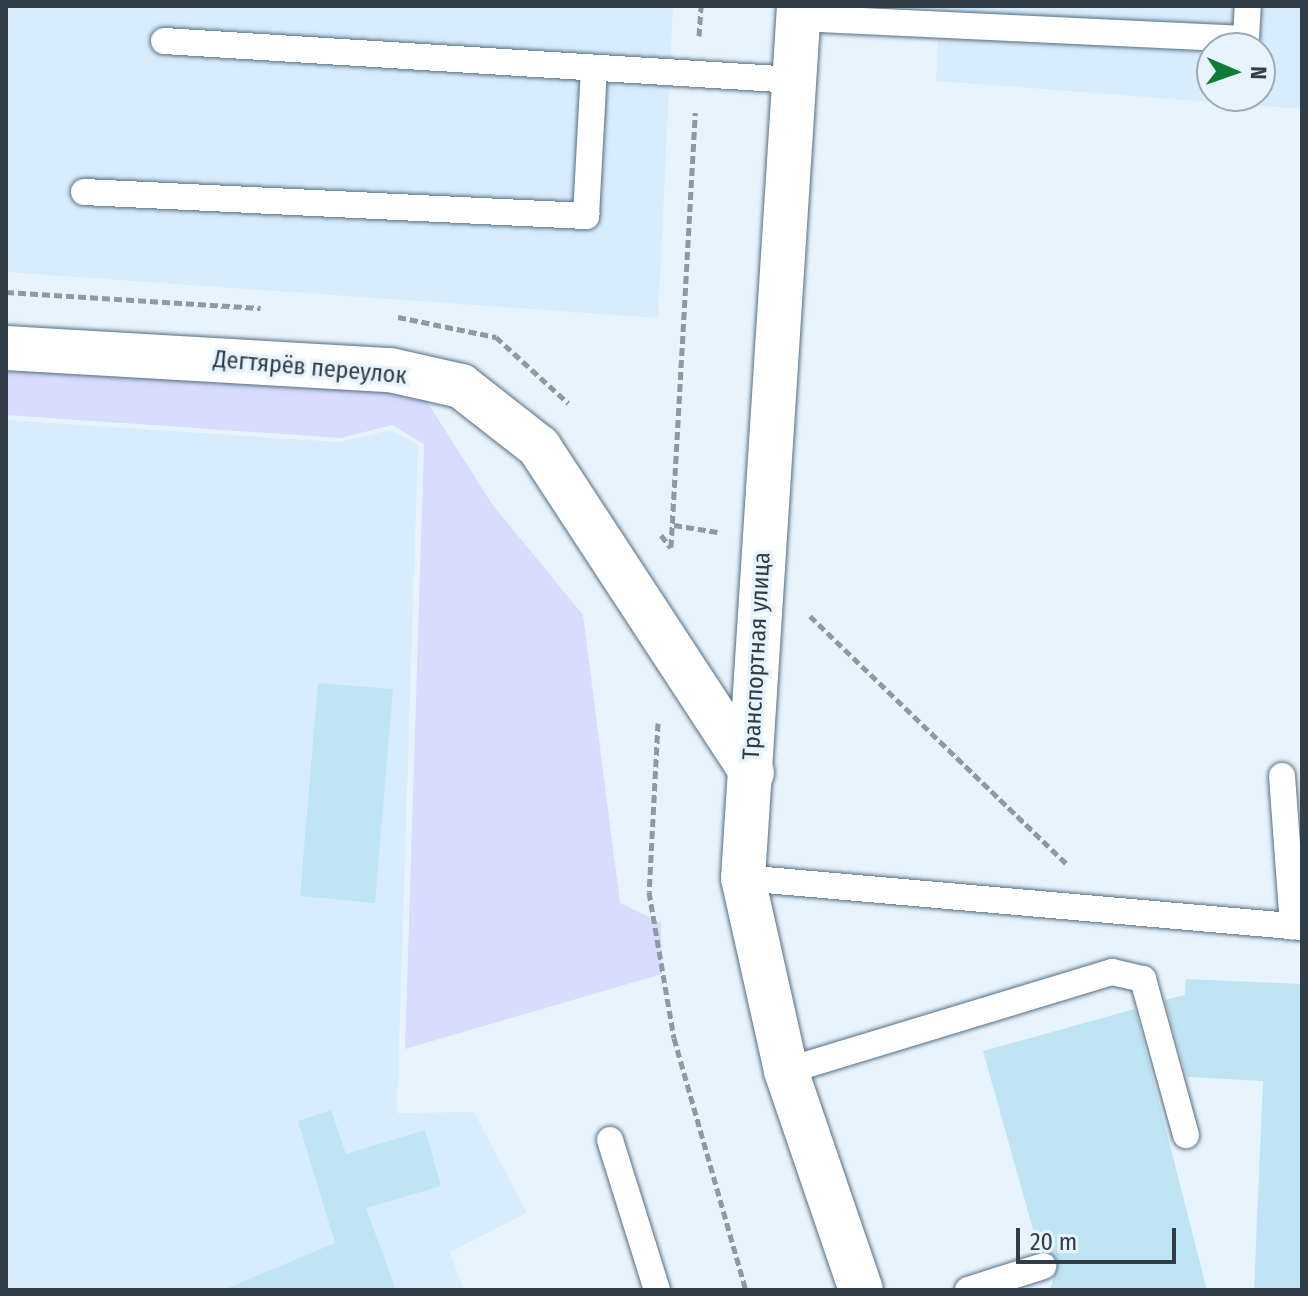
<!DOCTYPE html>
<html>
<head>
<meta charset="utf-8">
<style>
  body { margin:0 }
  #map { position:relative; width:1308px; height:1296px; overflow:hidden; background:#e8f4fd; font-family:"Fira Sans Condensed",sans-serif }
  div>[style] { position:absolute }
  .built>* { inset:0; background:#d7edfe }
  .green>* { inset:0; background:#d8dcfd }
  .building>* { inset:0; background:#bfe5f4 }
  .path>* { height:5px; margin-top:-2.5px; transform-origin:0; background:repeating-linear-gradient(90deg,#8e9aa3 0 8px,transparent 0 12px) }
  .roads { filter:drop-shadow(0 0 2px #546e82) drop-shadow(0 0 2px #546e82) }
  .service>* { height:26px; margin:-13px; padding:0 13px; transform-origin:13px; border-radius:13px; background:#fff }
  .minor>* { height:44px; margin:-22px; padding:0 22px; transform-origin:22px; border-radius:22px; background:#fff }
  span { translate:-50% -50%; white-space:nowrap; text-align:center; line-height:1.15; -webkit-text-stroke:7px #e8f4fd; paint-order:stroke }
  .street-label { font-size:24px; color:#313d46 }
  .frame { position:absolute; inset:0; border:8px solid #313d46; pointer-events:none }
  .north { position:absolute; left:1196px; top:32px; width:80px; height:80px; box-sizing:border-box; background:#e8f4fd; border:2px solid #9fabb4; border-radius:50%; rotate:92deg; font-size:22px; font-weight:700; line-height:32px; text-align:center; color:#313d46 }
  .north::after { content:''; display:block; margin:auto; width:28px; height:36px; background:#0d7d33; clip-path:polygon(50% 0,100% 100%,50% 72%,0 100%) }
  .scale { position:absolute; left:1016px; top:1228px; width:160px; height:36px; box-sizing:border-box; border:4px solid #313d46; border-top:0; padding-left:10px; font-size:24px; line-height:28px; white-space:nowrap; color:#313d46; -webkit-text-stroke:6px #e8f4fd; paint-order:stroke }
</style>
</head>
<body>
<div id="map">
  <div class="built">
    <div style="clip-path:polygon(6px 6px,673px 6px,658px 318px,6px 272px)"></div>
    <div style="clip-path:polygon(evenodd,940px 6px,1302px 6px,1302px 109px,936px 81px,940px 6px,1212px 48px,1260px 48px,1260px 96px,1212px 96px,1212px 48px)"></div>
    <div style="clip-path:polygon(6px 420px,339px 442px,390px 430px,418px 445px,397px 1113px,474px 1112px,527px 1213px,450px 1252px,464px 1290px,6px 1290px)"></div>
  </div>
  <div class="green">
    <div style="clip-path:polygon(6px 355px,389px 378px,424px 397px,492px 504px,583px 615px,620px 903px,661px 923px,662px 974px,405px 1049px,424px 444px,392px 425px,341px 438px,6px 415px)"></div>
  </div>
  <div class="building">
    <div style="clip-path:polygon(318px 683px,393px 689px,375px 903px,300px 896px)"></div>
    <div style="clip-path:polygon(1186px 979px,1302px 984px,1302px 1290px,1254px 1290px,1263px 1081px,1187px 1077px,1165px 1000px,1185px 995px)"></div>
    <div style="clip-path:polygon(1135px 1009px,1207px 1290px,1050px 1290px,1058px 1262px,1039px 1251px,983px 1051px)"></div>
    <div style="clip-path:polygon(331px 1110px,346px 1154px,425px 1130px,441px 1186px,366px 1208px,396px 1290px,223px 1290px,335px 1243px,298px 1121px)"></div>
  </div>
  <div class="path">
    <div style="left:699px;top:36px;width:30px;rotate:-86deg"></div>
    <div style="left:6px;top:292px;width:255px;rotate:3.6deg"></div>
    <div style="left:398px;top:317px;width:100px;rotate:11.5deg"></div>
    <div style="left:496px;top:337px;width:98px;rotate:42.5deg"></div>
    <div style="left:674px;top:525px;width:44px;rotate:9.2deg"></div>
    <div style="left:661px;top:535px;width:16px;rotate:52deg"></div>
    <div style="left:671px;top:547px;width:435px;rotate:-86.8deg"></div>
    <div style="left:810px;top:616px;width:359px;rotate:44deg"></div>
    <div style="left:658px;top:723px;width:169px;rotate:93deg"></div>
    <div style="left:649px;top:892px;width:148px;rotate:80.3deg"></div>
    <div style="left:674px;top:1038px;width:262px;rotate:74.1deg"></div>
  </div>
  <div class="roads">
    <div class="service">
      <div style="left:798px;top:18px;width:448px;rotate:2.7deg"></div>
      <div style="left:1246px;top:39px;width:33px;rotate:-87deg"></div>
      <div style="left:164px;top:41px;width:631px;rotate:3.54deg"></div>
      <div style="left:84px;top:192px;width:503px;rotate:2.74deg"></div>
      <div style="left:586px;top:216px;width:148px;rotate:-86.9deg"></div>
      <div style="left:1282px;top:776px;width:151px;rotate:85.8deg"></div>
      <div style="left:743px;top:878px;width:561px;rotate:5.01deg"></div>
      <div style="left:786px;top:1071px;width:341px;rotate:-16.9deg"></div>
      <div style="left:1112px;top:972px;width:32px;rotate:13deg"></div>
      <div style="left:1143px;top:979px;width:162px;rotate:74.6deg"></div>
      <div style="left:610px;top:1140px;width:157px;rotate:72.6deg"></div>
      <div style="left:968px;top:1290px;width:79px;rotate:-17.7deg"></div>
    </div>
    <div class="minor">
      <div style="left:799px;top:6px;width:874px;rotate:93.67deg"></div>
      <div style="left:743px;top:878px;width:198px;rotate:77.4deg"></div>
      <div style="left:786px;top:1071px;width:231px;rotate:71.1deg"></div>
      <div style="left:6px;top:348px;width:385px;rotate:3.3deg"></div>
      <div style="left:390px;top:370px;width:73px;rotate:12.7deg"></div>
      <div style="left:461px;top:386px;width:99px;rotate:38deg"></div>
      <div style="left:539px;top:447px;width:389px;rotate:56.8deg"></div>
    </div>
  </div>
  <div class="street-label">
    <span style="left:310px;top:368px;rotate:5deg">Дегтярёв переулок</span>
    <span style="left:757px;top:656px;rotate:-87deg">Транспортная улица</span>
  </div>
  <div class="frame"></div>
  <div class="north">N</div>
  <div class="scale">20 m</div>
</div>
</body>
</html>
